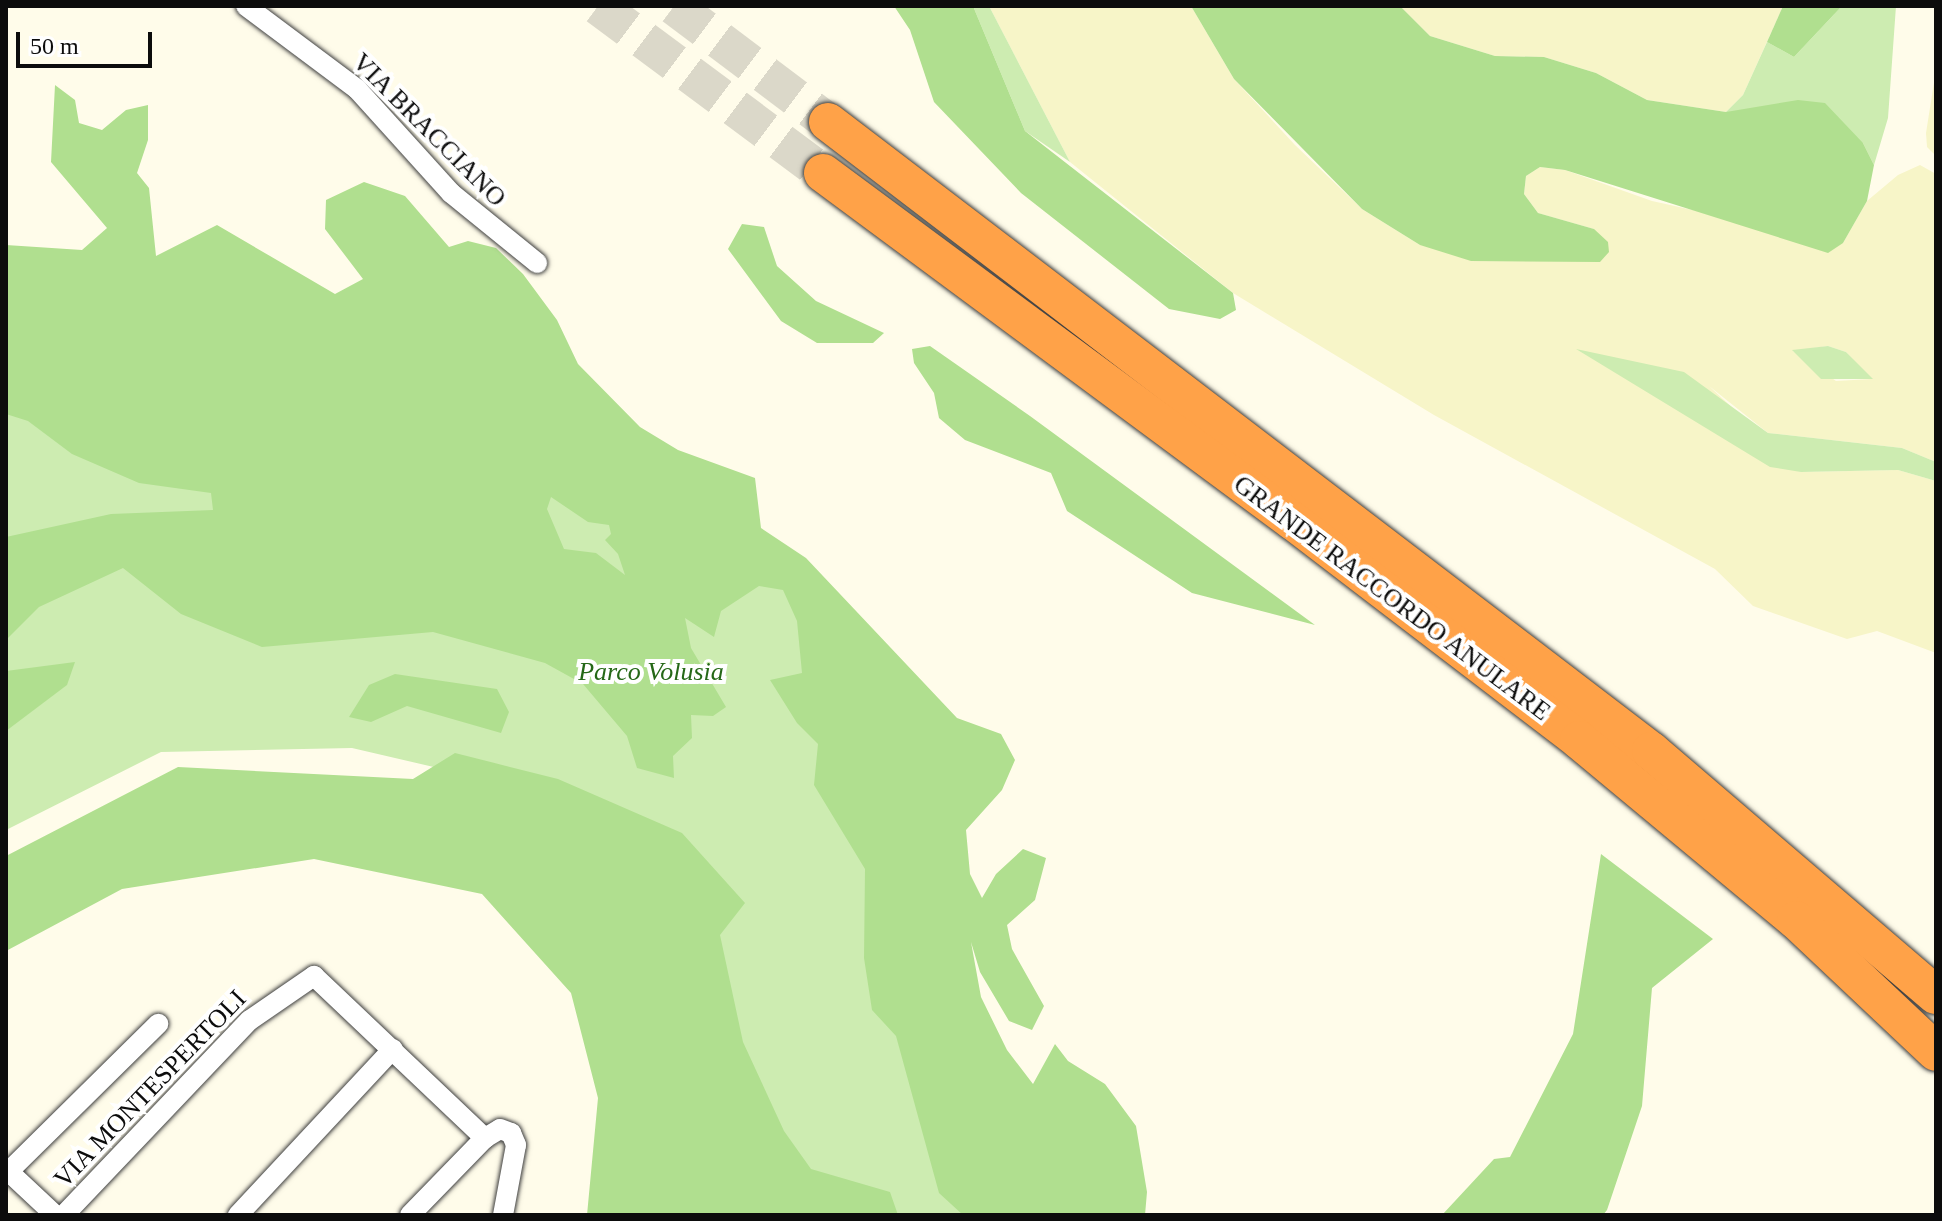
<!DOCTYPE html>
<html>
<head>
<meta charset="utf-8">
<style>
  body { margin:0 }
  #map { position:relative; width:1942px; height:1221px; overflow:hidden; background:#fffcea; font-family:Georgia,serif }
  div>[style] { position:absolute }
  .farmland>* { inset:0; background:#f7f5c8 }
  .green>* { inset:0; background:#cdecb1 }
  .forest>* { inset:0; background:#b0df8f }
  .highway-tunnel>* { height:38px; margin-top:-19px; transform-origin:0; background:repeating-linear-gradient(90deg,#dbd8c9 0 38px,transparent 0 57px) }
  .roads { filter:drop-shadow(0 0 2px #3f3f3f) drop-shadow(0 0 2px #3f3f3f) }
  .street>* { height:20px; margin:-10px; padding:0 10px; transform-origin:10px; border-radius:10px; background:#fff }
  .highway>* { height:38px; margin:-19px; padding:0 19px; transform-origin:19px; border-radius:19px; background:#ffa248 }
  span { translate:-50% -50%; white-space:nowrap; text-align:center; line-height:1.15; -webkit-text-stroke:8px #fff; paint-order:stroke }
  .street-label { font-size:26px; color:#0c0c0c }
  .park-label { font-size:26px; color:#256817; font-style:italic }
  .frame { position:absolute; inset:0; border:8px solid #0c0c0c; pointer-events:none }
  .scale { position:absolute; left:16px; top:32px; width:136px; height:36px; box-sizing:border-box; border:4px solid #0c0c0c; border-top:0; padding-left:10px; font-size:24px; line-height:28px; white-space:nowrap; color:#0c0c0c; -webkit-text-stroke:6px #fff; paint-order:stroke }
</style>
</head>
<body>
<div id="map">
  <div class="farmland">
    <div style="clip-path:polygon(evenodd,989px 6px,1191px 6px,1234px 79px,1295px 145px,1362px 209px,1420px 245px,1594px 229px,1538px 213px,1524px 194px,1526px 176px,1540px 167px,1565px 170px,1652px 201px,1843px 243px,1867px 201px,1898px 175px,1920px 165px,1936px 174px,1936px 462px,1902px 448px,1768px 433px,1709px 386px,1801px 472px,1898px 470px,1936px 481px,1936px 653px,1877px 631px,1847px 639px,1753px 606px,1715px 569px,1434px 415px,1233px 293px,1070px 162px,989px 6px,1828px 346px,1846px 352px,1871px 379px,1836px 381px,1793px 351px,1828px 346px)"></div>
    <div style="clip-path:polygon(1400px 6px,1783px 6px,1743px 95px,1726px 112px,1647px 100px,1596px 73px,1544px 57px,1495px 56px,1430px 36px)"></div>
    <div style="clip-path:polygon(1936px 70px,1936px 156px,1927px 147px,1926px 133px)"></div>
  </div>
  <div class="green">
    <div style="clip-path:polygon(973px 6px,989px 6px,1070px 162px,1025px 131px)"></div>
    <div style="clip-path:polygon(1842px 6px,1896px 6px,1888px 118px,1874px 165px,1863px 143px,1726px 112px,1743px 95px,1767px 42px,1794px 57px)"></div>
    <div style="clip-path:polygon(1828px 346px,1846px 352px,1873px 379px,1821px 379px,1792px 350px)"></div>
    <div style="clip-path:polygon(1576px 349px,1684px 372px,1768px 433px,1902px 448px,1936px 462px,1936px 481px,1898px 470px,1801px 472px,1770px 467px)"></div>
    <div style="clip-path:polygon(6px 368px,734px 515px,946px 730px,975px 1078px,1036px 1215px,787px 1215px,524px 788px,352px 748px,161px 752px,6px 830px)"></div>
  </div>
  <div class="forest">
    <div style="clip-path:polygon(894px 6px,973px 6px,1025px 131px,1233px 293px,1236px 310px,1220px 319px,1169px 309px,1021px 193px,934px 102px,910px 30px)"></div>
    <div style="clip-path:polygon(1191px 6px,1400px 6px,1430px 36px,1495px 56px,1544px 57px,1596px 73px,1647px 100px,1726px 112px,1798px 100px,1825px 103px,1863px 143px,1874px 165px,1867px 201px,1843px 243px,1828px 253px,1565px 170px,1540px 167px,1526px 176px,1524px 194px,1538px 213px,1594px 229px,1608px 242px,1609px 252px,1600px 262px,1471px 261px,1420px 245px,1362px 209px,1234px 79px)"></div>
    <div style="clip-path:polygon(1783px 6px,1842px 6px,1794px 57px,1767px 42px)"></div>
    <div style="clip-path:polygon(evenodd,55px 85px,75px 100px,79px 123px,102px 130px,126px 110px,148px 105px,148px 140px,137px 173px,149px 188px,156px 256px,217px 225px,335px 294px,363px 279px,325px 229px,326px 200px,364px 182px,405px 196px,449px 247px,468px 241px,496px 248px,523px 274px,557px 320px,578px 364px,640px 427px,678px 450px,755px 478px,761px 528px,806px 558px,957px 718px,1001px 734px,1015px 760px,1002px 790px,966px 830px,970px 874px,982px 898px,996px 874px,1023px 849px,1046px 858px,1035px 900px,1007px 925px,1012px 949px,1044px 1006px,1032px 1030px,1009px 1021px,980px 972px,971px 942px,981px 997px,1007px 1050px,1033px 1084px,1055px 1044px,1068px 1061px,1105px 1084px,1136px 1126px,1147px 1192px,1145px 1215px,963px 1215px,939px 1193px,896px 1036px,872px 1010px,864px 958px,865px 869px,814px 785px,818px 744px,797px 723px,770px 680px,802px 673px,797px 621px,783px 590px,759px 586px,721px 611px,714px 637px,685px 618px,691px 648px,726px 707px,713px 716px,691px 715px,692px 738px,673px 756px,674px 778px,637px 768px,627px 736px,583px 684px,545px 663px,433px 632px,262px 647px,181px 614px,123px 568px,39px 607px,6px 640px,6px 537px,111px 514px,213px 510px,211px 493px,139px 483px,72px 454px,28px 421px,6px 414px,6px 245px,82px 250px,107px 228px,51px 162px,55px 85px,551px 497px,588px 522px,609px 525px,611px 534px,605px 540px,618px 554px,625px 575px,596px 553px,564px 549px,547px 509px,551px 497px)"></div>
    <div style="clip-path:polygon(742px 224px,764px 227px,777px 266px,816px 301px,884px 333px,873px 343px,817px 343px,781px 321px,728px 249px)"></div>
    <div style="clip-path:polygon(930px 346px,1030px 416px,1315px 625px,1192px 593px,1067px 511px,1051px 473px,965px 440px,939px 418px,934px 393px,914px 363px,912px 349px)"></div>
    <div style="clip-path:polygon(75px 662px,67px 685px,6px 731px,6px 671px)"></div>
    <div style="clip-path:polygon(395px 674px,497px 689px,509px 712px,501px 733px,407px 706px,371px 722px,349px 717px,369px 685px)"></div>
    <div style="clip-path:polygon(455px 753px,558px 779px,682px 833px,745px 903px,720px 935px,743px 1042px,784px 1131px,811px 1169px,890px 1192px,898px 1215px,587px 1215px,598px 1098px,571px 993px,482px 894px,314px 859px,122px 889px,6px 951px,6px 856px,178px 767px,413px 779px)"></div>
    <div style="clip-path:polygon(1601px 854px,1713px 939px,1652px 988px,1642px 1106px,1607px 1210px,1603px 1215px,1442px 1215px,1494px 1159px,1510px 1157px,1573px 1034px)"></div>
  </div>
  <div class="highway-tunnel">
    <div style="left:598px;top:6px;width:280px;rotate:36.6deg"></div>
    <div style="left:674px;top:6px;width:193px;rotate:37deg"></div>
  </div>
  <div class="roads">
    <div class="street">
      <div style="left:246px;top:6px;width:139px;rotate:36.8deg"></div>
      <div style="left:357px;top:89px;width:140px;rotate:47.9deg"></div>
      <div style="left:451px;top:193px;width:111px;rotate:39.1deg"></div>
      <div style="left:8px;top:1171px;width:64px;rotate:43.1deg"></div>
      <div style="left:6px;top:1174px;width:214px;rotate:-44.6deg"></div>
      <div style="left:64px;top:1215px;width:269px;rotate:-46.4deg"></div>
      <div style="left:250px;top:1020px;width:78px;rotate:-34.5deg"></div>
      <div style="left:314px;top:976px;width:236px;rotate:43.5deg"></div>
      <div style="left:238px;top:1215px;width:227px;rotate:-47deg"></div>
      <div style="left:410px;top:1215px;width:107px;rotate:-45.8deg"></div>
      <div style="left:485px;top:1138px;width:17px;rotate:-31deg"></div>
      <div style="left:500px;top:1129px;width:12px;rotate:20deg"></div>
      <div style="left:511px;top:1133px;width:13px;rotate:67deg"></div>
      <div style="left:516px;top:1145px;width:71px;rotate:100.5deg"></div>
    </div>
    <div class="highway">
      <div style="left:828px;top:122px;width:1036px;rotate:37.39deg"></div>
      <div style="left:1651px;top:751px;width:375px;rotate:40.6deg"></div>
      <div style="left:823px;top:173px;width:585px;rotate:36.52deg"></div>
      <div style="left:1293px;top:521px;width:360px;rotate:37.4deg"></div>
      <div style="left:1579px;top:740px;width:282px;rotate:39.7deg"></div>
      <div style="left:1796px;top:920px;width:192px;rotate:43.3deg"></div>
    </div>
  </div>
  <div class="street-label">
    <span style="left:429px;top:130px;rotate:45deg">VIA BRACCIANO</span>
    <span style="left:1392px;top:598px;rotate:37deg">GRANDE RACCORDO ANULARE</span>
    <span style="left:150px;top:1089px;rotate:-46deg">VIA MONTESPERTOLI</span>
  </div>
  <div class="park-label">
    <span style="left:651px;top:672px">Parco Volusia</span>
  </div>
  <div class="frame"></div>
  <div class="scale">50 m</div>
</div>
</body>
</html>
